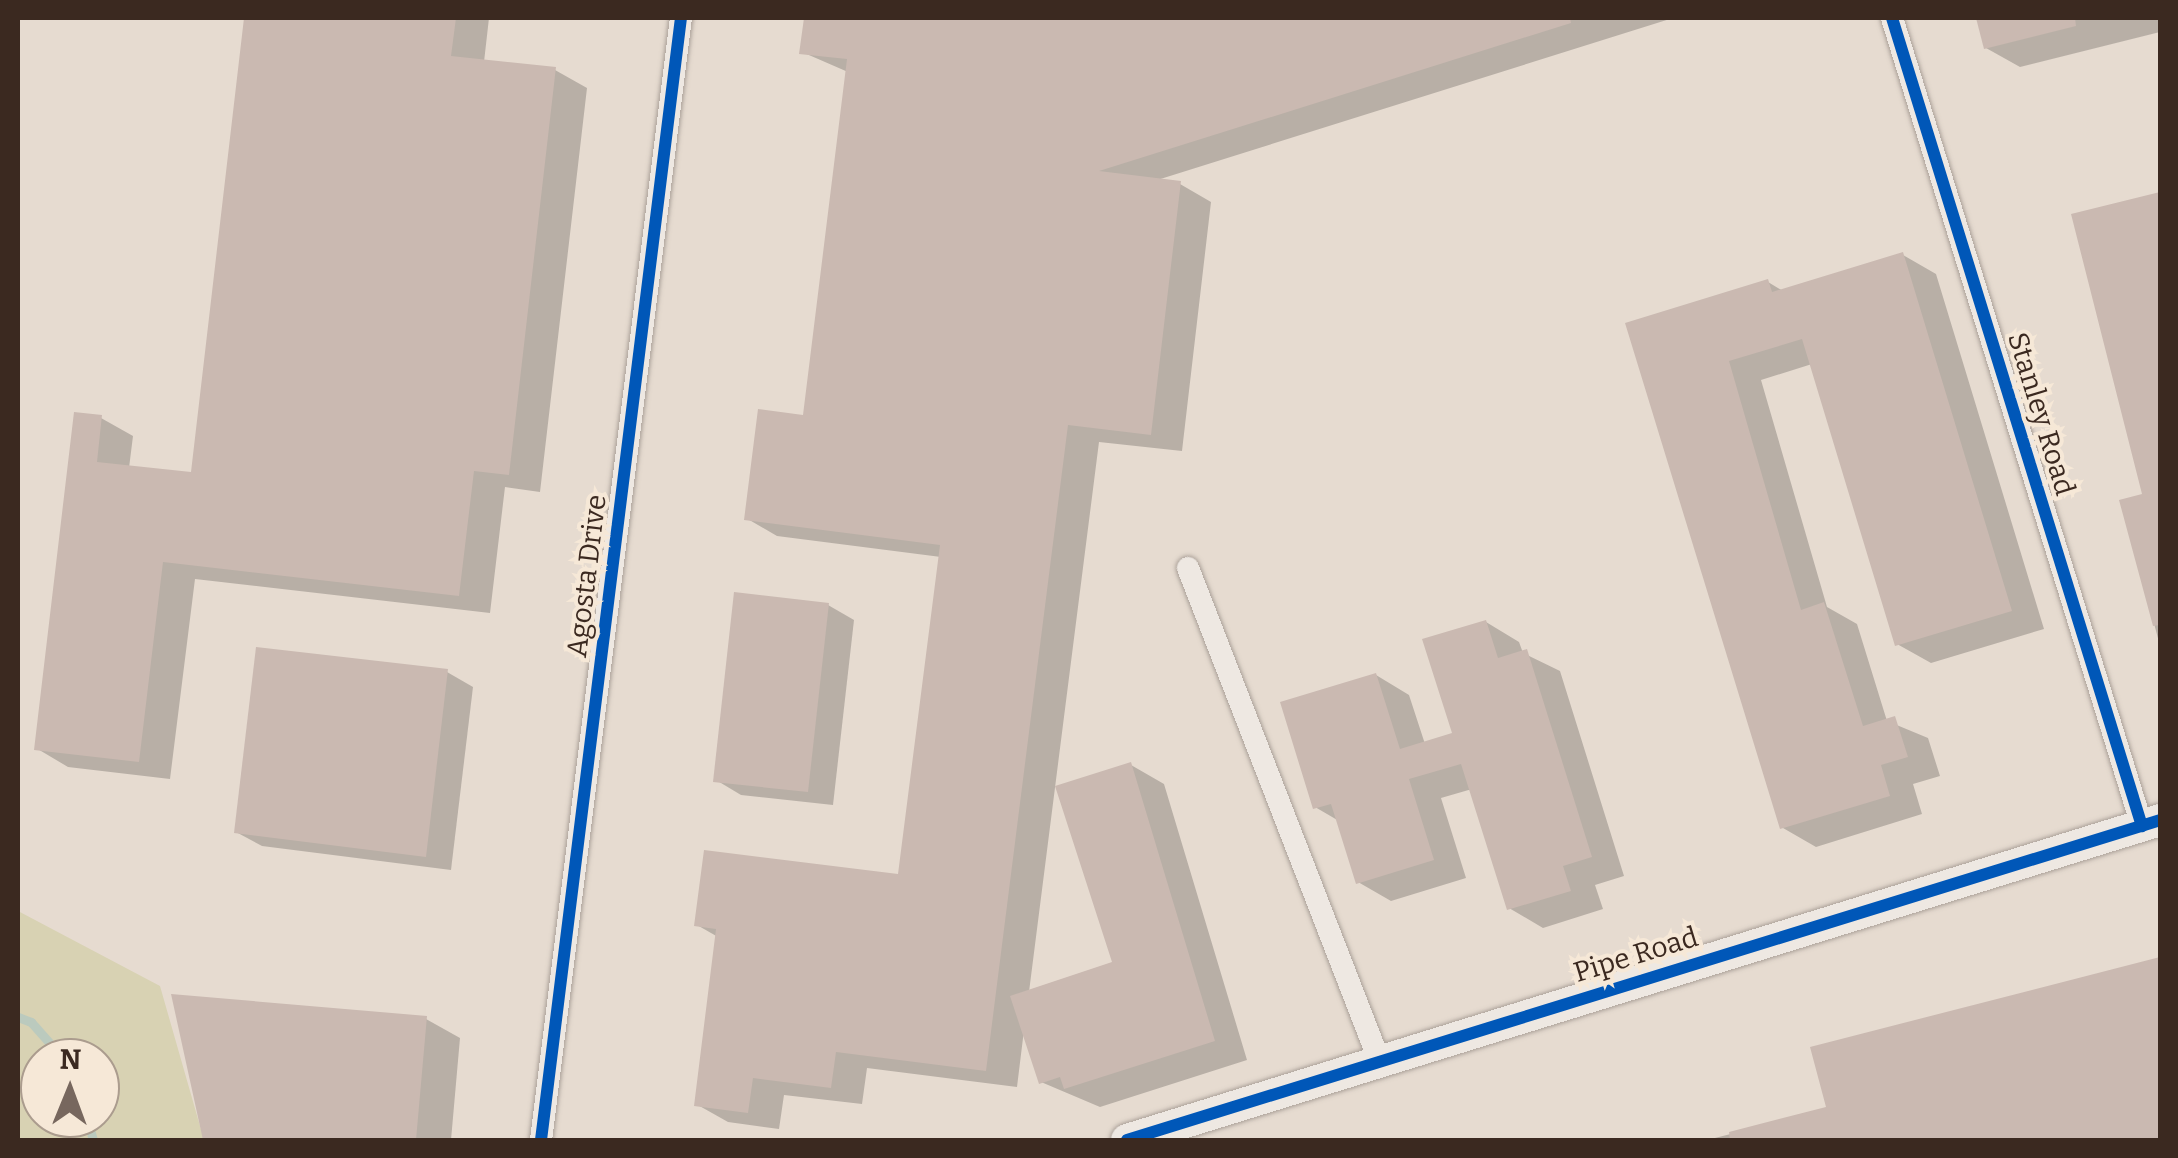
<!DOCTYPE html>
<html>
<head>
<meta charset="utf-8">
<style>
  body { margin:0 }
  #map { position:relative; width:2178px; height:1158px; overflow:hidden; background:#e6dbd0; font-family:Bitter,serif }
  div>[style] { position:absolute }
  .green>* { inset:0; background:#d8d2b3 }
  .shadow>* { inset:0; background:#0003 }
  .stream>* { height:9px; margin:-4.5px; padding:0 4.5px; transform-origin:4.5px; border-radius:4.5px; background:#bbcabe }
  .building>* { inset:0; background:#cab9b1 }
  .roads { filter:drop-shadow(0 0 2px #aba199) drop-shadow(0 0 2px #aba199) }
  .street>* { height:22px; margin:-11px; padding:0 11px; transform-origin:11px; border-radius:11px; background:#eee8e2 }
  .secondary>* { height:32px; margin:-16px; padding:0 16px; transform-origin:16px; border-radius:16px; background:#eee8e2 }
  .cycleway>* { height:12px; margin:-6px; padding:0 6px; transform-origin:6px; border-radius:6px; background:#0057b8 }
  span { translate:-50% -50%; white-space:nowrap; text-align:center; line-height:1.15; -webkit-text-stroke:8px #f6e8d7; paint-order:stroke }
  .street-label { font-size:28px; color:#3b2920 }
  .frame { position:absolute; inset:0; border:20px solid #3b2920; pointer-events:none }
  .north { position:absolute; left:20px; top:1038px; width:100px; height:100px; box-sizing:border-box; background:#f6e8d7; border:2px solid #ab9c8e; border-radius:50%; rotate:1deg; font-size:28px; font-weight:700; line-height:40px; text-align:center; color:#3b2920 }
  .north::after { content:''; display:block; margin:auto; width:35px; height:45px; background:#77675e; clip-path:polygon(50% 0,100% 100%,50% 72%,0 100%) }
</style>
</head>
<body>
<div id="map">
  <div class="green">
    <div style="clip-path:polygon(evenodd,18px 911px,160px 986px,204px 1140px,18px 1140px,18px 911px,40px 1058px,100px 1058px,100px 1118px,40px 1118px,40px 1058px)"></div>
  </div>
  <div class="shadow">
    <div style="clip-path:polygon(247px 18px,489px 18px,484px 62px,555px 70px,587px 88px,540px 492px,505px 487px,490px 613px,195px 579px,170px 779px,68px 767px,36px 748px,101px 418px,133px 436px,129px 468px,194px 475px)"></div>
    <div style="clip-path:polygon(806px 18px,1673px 18px,1154px 181px,1180px 184px,1211px 202px,1182px 451px,1099px 442px,1029px 992px,1116px 964px,1131px 765px,1164px 784px,1247px 1060px,1100px 1107px,1041px 1082px,1024px 1030px,1017px 1087px,867px 1068px,862px 1104px,784px 1095px,779px 1129px,728px 1122px,696px 1104px,718px 937px,697px 925px,900px 877px,941px 557px,777px 536px,746px 518px,805px 417px,848px 72px,802px 52px)"></div>
    <div style="clip-path:polygon(1979px 18px,2160px 18px,2160px 32px,2020px 67px,1986px 48px)"></div>
    <div style="clip-path:polygon(2160px 194px,2160px 646px,2122px 502px,2145px 496px,2074px 216px)"></div>
    <div style="clip-path:polygon(1903px 255px,1936px 274px,2044px 629px,1931px 663px,1897px 644px,1812px 364px,1761px 380px,1827px 607px,1857px 624px,1887px 721px,1928px 738px,1940px 776px,1913px 784px,1922px 814px,1816px 847px,1783px 828px,1628px 324px,1768px 282px,1783px 291px)"></div>
    <div style="clip-path:polygon(828px 605px,854px 620px,833px 805px,741px 795px,716px 780px)"></div>
    <div style="clip-path:polygon(1486px 622px,1519px 642px,1523px 653px,1560px 671px,1624px 876px,1595px 885px,1603px 909px,1543px 928px,1509px 908px,1472px 789px,1441px 798px,1466px 878px,1391px 901px,1358px 882px,1339px 821px,1315px 807px,1376px 675px,1409px 695px,1425px 744px,1455px 734px)"></div>
    <div style="clip-path:polygon(447px 672px,473px 687px,451px 870px,262px 846px,236px 832px)"></div>
    <div style="clip-path:polygon(2160px 960px,2160px 1140px,1707px 1140px,1829px 1109px,1813px 1049px)"></div>
    <div style="clip-path:polygon(174px 996px,426px 1019px,460px 1038px,451px 1140px,206px 1140px)"></div>
  </div>
  <div class="stream">
    <div style="left:18px;top:1017px;width:14px;rotate:21deg"></div>
    <div style="left:31px;top:1022px;width:48px;rotate:48.4deg"></div>
    <div style="left:87px;top:1118px;width:23px;rotate:75deg"></div>
  </div>
  <div class="building">
    <div style="clip-path:polygon(244px 18px,456px 18px,451px 56px,556px 67px,509px 475px,474px 471px,459px 596px,163px 562px,139px 762px,34px 750px,74px 412px,102px 415px,97px 462px,191px 472px)"></div>
    <div style="clip-path:polygon(804px 18px,1570px 18px,1571px 23px,1099px 171px,1181px 181px,1151px 435px,1068px 425px,986px 1071px,836px 1052px,831px 1088px,753px 1078px,748px 1113px,694px 1106px,716px 929px,694px 926px,704px 850px,898px 874px,940px 545px,744px 520px,758px 409px,803px 415px,847px 59px,799px 54px)"></div>
    <div style="clip-path:polygon(1976px 18px,2075px 18px,2076px 26px,1984px 49px)"></div>
    <div style="clip-path:polygon(2160px 192px,2160px 625px,2153px 626px,2119px 500px,2142px 494px,2071px 214px)"></div>
    <div style="clip-path:polygon(1903px 252px,2012px 611px,1895px 646px,1802px 339px,1729px 361px,1801px 610px,1824px 602px,1863px 726px,1895px 716px,1908px 757px,1881px 765px,1890px 796px,1780px 829px,1625px 323px,1768px 279px,1772px 292px)"></div>
    <div style="clip-path:polygon(734px 592px,829px 603px,808px 792px,713px 782px)"></div>
    <div style="clip-path:polygon(1486px 620px,1498px 658px,1527px 649px,1592px 857px,1563px 866px,1571px 891px,1507px 910px,1461px 764px,1409px 779px,1434px 860px,1356px 884px,1331px 804px,1313px 809px,1280px 702px,1376px 673px,1400px 749px,1452px 733px,1422px 639px)"></div>
    <div style="clip-path:polygon(256px 647px,448px 669px,426px 857px,234px 833px)"></div>
    <div style="clip-path:polygon(1131px 762px,1215px 1041px,1064px 1089px,1060px 1077px,1039px 1084px,1010px 996px,1112px 962px,1055px 786px)"></div>
    <div style="clip-path:polygon(2160px 957px,2160px 1140px,1730px 1140px,1729px 1132px,1826px 1107px,1810px 1047px)"></div>
    <div style="clip-path:polygon(171px 994px,427px 1016px,416px 1140px,203px 1140px)"></div>
  </div>
  <div class="roads">
    <div class="street">
      <div style="left:1892px;top:18px;width:846px;rotate:72.81deg"></div>
      <div style="left:1188px;top:568px;width:528px;rotate:68.78deg"></div>
      <div style="left:541px;top:1140px;width:1131px;rotate:-82.89deg"></div>
    </div>
    <div class="secondary">
      <div style="left:1127px;top:1140px;width:1081px;rotate:-17.21deg"></div>
    </div>
  </div>
  <div class="cycleway">
    <div style="left:1892px;top:18px;width:846px;rotate:72.81deg"></div>
    <div style="left:541px;top:1140px;width:1131px;rotate:-82.89deg"></div>
    <div style="left:1127px;top:1140px;width:1081px;rotate:-17.21deg"></div>
  </div>
  <div class="street-label">
    <span style="left:2041px;top:414px;rotate:73deg">Stanley Road</span>
    <span style="left:587px;top:576px;rotate:-83deg">Agosta Drive</span>
    <span style="left:1636px;top:955px;rotate:-17deg">Pipe Road</span>
  </div>
  <div class="frame"></div>
  <div class="north">N</div>
</div>
</body>
</html>
